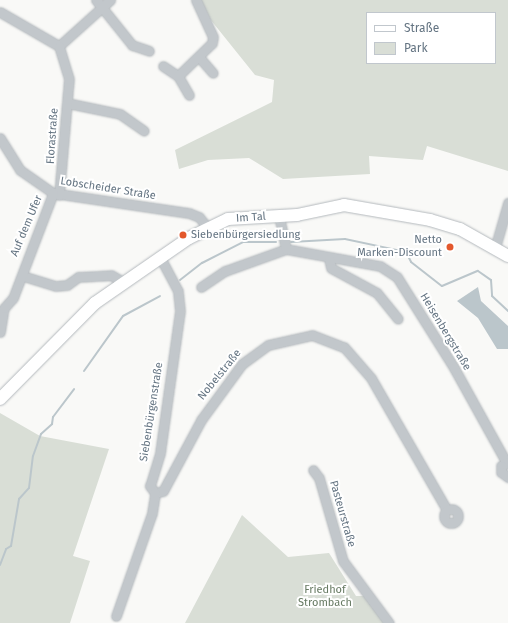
<!DOCTYPE html>
<html>
<head>
<meta charset="utf-8">
<style>
  body { margin:0 }
  #map { position:relative; width:508px; height:623px; overflow:hidden; background:#f9f9f7; font-family:"Fira Sans",sans-serif }
  div>[style] { position:absolute }
  .green>* { inset:0; background:#d9ded6 }
  .water>* { inset:0; background:#bbc6cb }
  .stream>* { height:2px; margin:-1px; padding:0 1px; transform-origin:1px; border-radius:1px; background:#bbc6cb }
  .roads { filter:drop-shadow(0 0 1px #b4b9bd) drop-shadow(0 0 1px #b4b9bd) }
  .minor>* { height:9px; margin:-4.5px; padding:0 4.5px; transform-origin:4.5px; border-radius:4.5px; background:#c2c7cb }
  .minor>.ring { margin:-4.5px; padding:0; box-sizing:content-box; background:none; border:9px solid #c2c7cb; border-radius:50% }
  .major>* { height:12px; margin:-6px; padding:0 6px; transform-origin:6px; border-radius:6px; background:#fff }
  .dots>* { width:11px; height:11px; translate:-50% -50%; box-sizing:border-box; border:2px solid #fff; border-radius:50% }
  span { translate:-50% -50%; white-space:nowrap; text-align:center; line-height:1.15; -webkit-text-stroke:4px #fff; paint-order:stroke }
  .street-label { font-size:11px; color:#647482 }
  .poi-label { font-size:11px; color:#647482 }
  .left { translate:0 -50%; text-align:left }
  .right { translate:-100% -50%; text-align:right }
  .park-label { font-size:11px; color:#677a63 }
  .legend { position:absolute; left:366px; top:12px; width:130px; height:52px; box-sizing:border-box; background:#fff; border:1px solid #c1c7cd; margin:0; padding:5px 7px; list-style:none; font-size:12px; color:#647482 }
  .legend li { display:flex; align-items:center; gap:8px; height:20px }
  .legend b { width:20px; border:1px solid #c1c7cd }
</style>
</head>
<body>
<div id="map">
  <div class="green">
    <div style="clip-path:polygon(evenodd,201px 0,508px 0,508px 171px,427px 146px,423px 160px,369px 156px,370px 174px,283px 179px,249px 158px,208px 160px,179px 169px,175px 150px,272px 102px,274px 80px,255px 75px,210px 19px,201px 0,367px 13px,495px 13px,495px 63px,367px 63px,367px 13px)"></div>
    <div style="clip-path:polygon(0 413px,40px 436px,109px 449px,73px 556px,90px 561px,70px 623px,0 623px)"></div>
    <div style="clip-path:polygon(242px 515px,288px 557px,329px 553px,356px 596px,365px 596px,384px 623px,185px 623px)"></div>
  </div>
  <div class="water">
    <div style="clip-path:polygon(478px 287px,481px 301px,508px 326px,508px 349px,497px 349px,478px 318px,457px 301px)"></div>
  </div>
  <div class="stream">
    <div style="left:291px;top:242px;width:54px;rotate:-3.2deg"></div>
    <div style="left:345px;top:239px;width:62px;rotate:12deg"></div>
    <div style="left:406px;top:252px;width:11px;rotate:63deg"></div>
    <div style="left:411px;top:262px;width:39px;rotate:38deg"></div>
    <div style="left:442px;top:286px;width:39px;rotate:-23deg"></div>
    <div style="left:478px;top:271px;width:16px;rotate:35deg"></div>
    <div style="left:491px;top:280px;width:16px;rotate:86deg"></div>
    <div style="left:492px;top:296px;width:22px;rotate:43deg"></div>
    <div style="left:180px;top:280px;width:28px;rotate:-38deg"></div>
    <div style="left:202px;top:263px;width:46px;rotate:-27.1deg"></div>
    <div style="left:243px;top:242px;width:33px"></div>
    <div style="left:84px;top:371px;width:67px;rotate:-54.7deg"></div>
    <div style="left:123px;top:316px;width:42px;rotate:-28.4deg"></div>
    <div style="left:0;top:565px;width:17px;rotate:-69deg"></div>
    <div style="left:6px;top:549px;width:6px;rotate:-31deg"></div>
    <div style="left:11px;top:546px;width:48px;rotate:-80.3deg"></div>
    <div style="left:19px;top:499px;width:15px;rotate:-48deg"></div>
    <div style="left:29px;top:488px;width:32px;rotate:-83deg"></div>
    <div style="left:33px;top:456px;width:23px;rotate:-70deg"></div>
    <div style="left:41px;top:434px;width:15px;rotate:-42deg"></div>
    <div style="left:52px;top:424px;width:7px;rotate:-82deg"></div>
    <div style="left:53px;top:417px;width:35px;rotate:-53deg"></div>
  </div>
  <div class="roads">
    <div class="minor">
      <div style="left:96px;top:0;width:58px;rotate:51.3deg"></div>
      <div style="left:132px;top:45px;width:18px;rotate:19deg"></div>
      <div style="left:0;top:12px;width:68px;rotate:30deg"></div>
      <div style="left:59px;top:46px;width:69px;rotate:-42deg"></div>
      <div style="left:199px;top:57px;width:21px;rotate:49deg"></div>
      <div style="left:163px;top:66px;width:18px;rotate:34deg"></div>
      <div style="left:189px;top:95px;width:22px;rotate:-120deg"></div>
      <div style="left:178px;top:76px;width:47px;rotate:-44.1deg"></div>
      <div style="left:212px;top:43px;width:6px;rotate:-81deg"></div>
      <div style="left:213px;top:37px;width:41px;rotate:-114.7deg"></div>
      <div style="left:67px;top:103px;width:54px;rotate:11.7deg"></div>
      <div style="left:120px;top:114px;width:29px;rotate:35deg"></div>
      <div style="left:0;top:138px;width:38px;rotate:58deg"></div>
      <div style="left:20px;top:170px;width:40px;rotate:34.9deg"></div>
      <div style="left:53px;top:193px;width:137px;rotate:8.4deg"></div>
      <div style="left:189px;top:213px;width:11px;rotate:22deg"></div>
      <div style="left:199px;top:217px;width:13px;rotate:51deg"></div>
      <div style="left:59px;top:195px;width:116px;rotate:-85.1deg"></div>
      <div style="left:69px;top:79px;width:34px;rotate:-107deg"></div>
      <div style="left:495px;top:248px;width:47px;rotate:-73.9deg"></div>
      <div style="left:286px;top:249px;width:96px;rotate:10.3deg"></div>
      <div style="left:380px;top:266px;width:20px;rotate:33deg"></div>
      <div style="left:397px;top:277px;width:107px;rotate:57.9deg"></div>
      <div style="left:454px;top:368px;width:107px;rotate:61deg"></div>
      <div style="left:329px;top:259px;width:9px;rotate:77deg"></div>
      <div style="left:331px;top:268px;width:52px;rotate:28.5deg"></div>
      <div style="left:377px;top:293px;width:33px;rotate:51deg"></div>
      <div style="left:23px;top:276px;width:34px;rotate:17deg"></div>
      <div style="left:56px;top:286px;width:11px;rotate:-5deg"></div>
      <div style="left:67px;top:285px;width:14px;rotate:-36deg"></div>
      <div style="left:78px;top:277px;width:33px;rotate:-3deg"></div>
      <div style="left:111px;top:275px;width:14px;rotate:30deg"></div>
      <div style="left:201px;top:287px;width:29px;rotate:-34deg"></div>
      <div style="left:225px;top:271px;width:65px;rotate:-19.8deg"></div>
      <div style="left:286px;top:249px;width:34px;rotate:-102deg"></div>
      <div style="left:0;top:332px;width:24px;rotate:-81deg"></div>
      <div style="left:4px;top:308px;width:13px;rotate:-48deg"></div>
      <div style="left:13px;top:298px;width:112px;rotate:-69.1deg"></div>
      <div style="left:508px;top:462px;width:8px;rotate:150deg"></div>
      <div style="left:501px;top:466px;width:6px;rotate:90deg"></div>
      <div style="left:501px;top:472px;width:9px;rotate:36deg"></div>
      <div style="left:313px;top:470px;width:10px;rotate:53deg"></div>
      <div style="left:319px;top:478px;width:86px;rotate:73.9deg"></div>
      <div style="left:343px;top:561px;width:77px;rotate:53.4deg"></div>
      <div style="left:155px;top:493px;width:8px;rotate:-14deg"></div>
      <div style="left:163px;top:491px;width:81px;rotate:-61.8deg"></div>
      <div style="left:201px;top:420px;width:69px;rotate:-53.8deg"></div>
      <div style="left:242px;top:364px;width:32px;rotate:-36deg"></div>
      <div style="left:268px;top:345px;width:45px;rotate:-12.8deg"></div>
      <div style="left:312px;top:335px;width:34px;rotate:21deg"></div>
      <div style="left:344px;top:347px;width:41px;rotate:48.9deg"></div>
      <div style="left:371px;top:378px;width:152px;rotate:60.1deg"></div>
      <div class="ring" style="left:444px;top:509px;width:5px;height:5px"></div>
      <div style="left:116px;top:616px;width:109px;rotate:-70.7deg"></div>
      <div style="left:152px;top:513px;width:20px;rotate:-81deg"></div>
      <div style="left:155px;top:493px;width:9px;rotate:-126deg"></div>
      <div style="left:150px;top:486px;width:34px;rotate:-73deg"></div>
      <div style="left:160px;top:453px;width:143px;rotate:-82deg"></div>
      <div style="left:180px;top:311px;width:20px;rotate:-96deg"></div>
      <div style="left:178px;top:291px;width:38px;rotate:-118deg"></div>
    </div>
    <div class="major">
      <div style="left:0;top:399px;width:135px;rotate:-45.3deg"></div>
      <div style="left:95px;top:303px;width:114px;rotate:-34.7deg"></div>
      <div style="left:189px;top:238px;width:43px;rotate:-26deg"></div>
      <div style="left:228px;top:219px;width:69px;rotate:-3.3deg"></div>
      <div style="left:297px;top:215px;width:48px;rotate:-12deg"></div>
      <div style="left:344px;top:205px;width:87px;rotate:9.9deg"></div>
      <div style="left:430px;top:220px;width:31px;rotate:17deg"></div>
      <div style="left:460px;top:229px;width:55px;rotate:29.4deg"></div>
    </div>
  </div>
  <div class="dots">
    <div style="left:183px;top:235px;background:#e3582c"></div>
    <div style="left:450px;top:247px;background:#e3582c"></div>
  </div>
  <div class="street-label">
    <span style="left:53px;top:136px;rotate:-86deg">Florastraße</span>
    <span style="left:108px;top:189px;rotate:9deg">Lobscheider Straße</span>
    <span style="left:251px;top:218px;rotate:-4deg">Im Tal</span>
    <span style="left:27px;top:226px;rotate:-67deg">Auf dem Ufer</span>
    <span style="left:445px;top:332px;rotate:59deg">Heisenbergstraße</span>
    <span style="left:220px;top:375px;rotate:-51deg">Nobelstraße</span>
    <span style="left:152px;top:412px;rotate:-81deg">Siebenbürgenstraße</span>
    <span style="left:342px;top:514px;rotate:74deg">Pasteurstraße</span>
  </div>
  <div class="poi-label">
    <span class="left" style="left:191px;top:235px">Siebenbürgersiedlung</span>
    <span class="right" style="left:442px;top:247px">Netto<br>Marken-Discount</span>
  </div>
  <div class="park-label">
    <span style="left:325px;top:597px">Friedhof<br>Strombach</span>
  </div>
  <ul class="legend">
  <li><b style="height:5px;background:#fff"></b>Straße</li>
  <li><b style="height:11px;background:#d9ded6"></b>Park</li>
  </ul>
</div>
</body>
</html>
